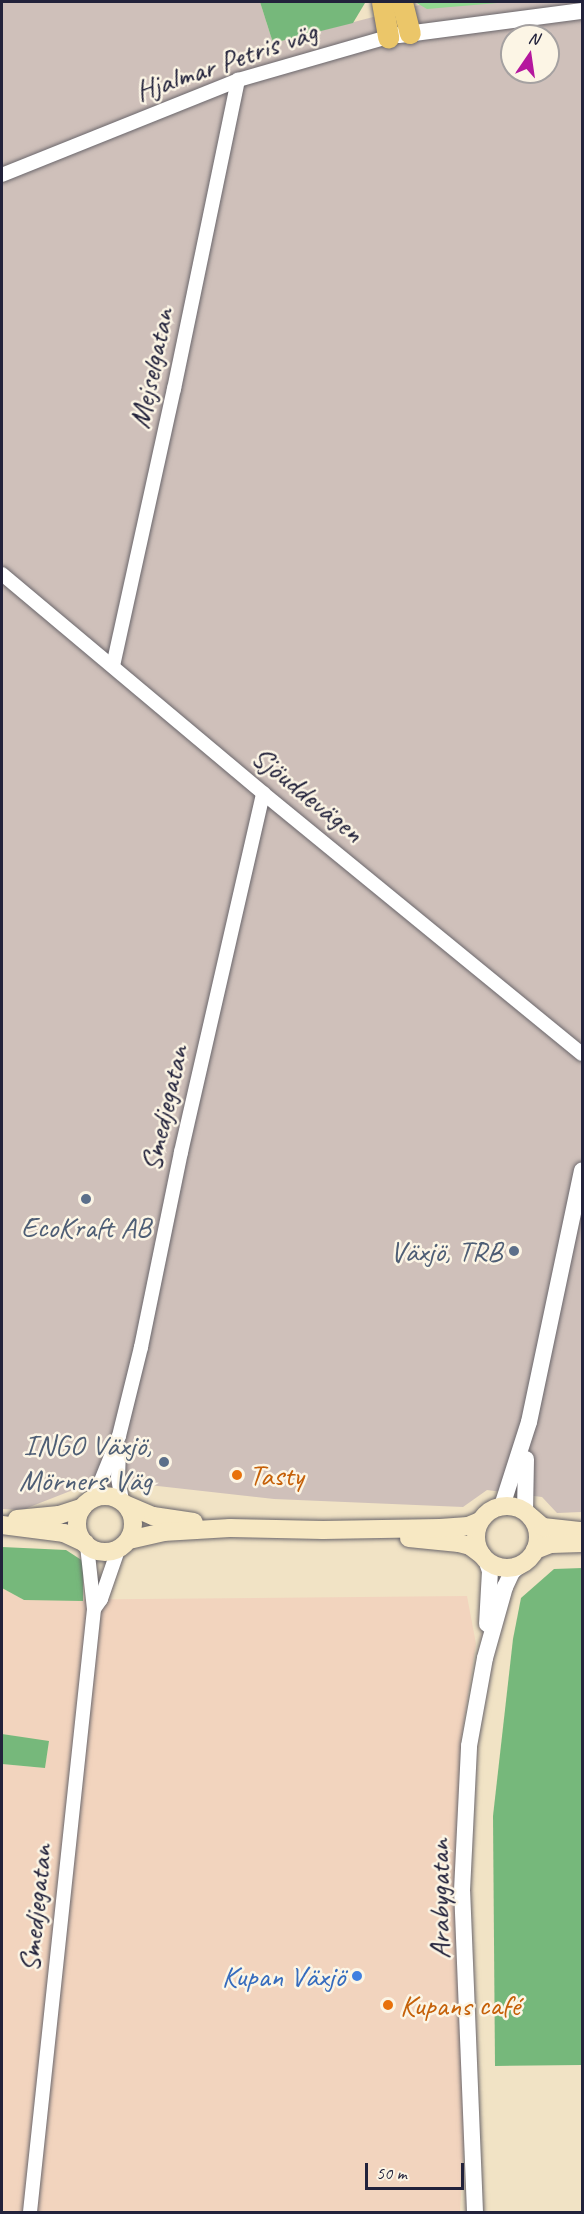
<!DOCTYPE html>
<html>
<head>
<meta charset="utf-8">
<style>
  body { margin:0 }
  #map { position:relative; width:584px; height:2214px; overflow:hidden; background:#f1e3c5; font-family:Caveat,sans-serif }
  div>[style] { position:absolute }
  .built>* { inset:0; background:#f2d4be }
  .industrial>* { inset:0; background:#cfc0ba }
  .green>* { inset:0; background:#93d891 }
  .forest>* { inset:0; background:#76b87b }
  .roads { filter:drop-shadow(0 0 2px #6a666b) drop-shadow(0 0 2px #6a666b) }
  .minor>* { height:14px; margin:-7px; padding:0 7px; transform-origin:7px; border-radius:7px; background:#fff }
  .tertiary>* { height:16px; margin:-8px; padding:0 8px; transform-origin:8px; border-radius:8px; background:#fff }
  .secondary>* { height:18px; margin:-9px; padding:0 9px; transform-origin:9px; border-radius:9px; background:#f7e8c3 }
  .secondary>.ring { margin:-9px; padding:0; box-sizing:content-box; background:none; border:18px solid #f7e8c3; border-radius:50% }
  .trunk>* { height:21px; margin:-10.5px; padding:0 10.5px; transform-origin:10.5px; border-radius:10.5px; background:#ebc669 }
  .dots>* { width:16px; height:16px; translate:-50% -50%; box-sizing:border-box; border:3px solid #fcf5e5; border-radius:50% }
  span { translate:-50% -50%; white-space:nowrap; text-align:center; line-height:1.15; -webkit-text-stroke:5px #fcf5e5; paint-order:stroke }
  .street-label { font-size:30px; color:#22223b }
  .service-label { font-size:30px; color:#4e5e75 }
  .right { translate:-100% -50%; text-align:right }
  .food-label { font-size:30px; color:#c56008 }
  .left { translate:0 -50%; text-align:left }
  .shop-label { font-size:30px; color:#366cbe }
  .frame { position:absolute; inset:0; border:3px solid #22223b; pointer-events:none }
  .north { position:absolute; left:500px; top:24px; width:60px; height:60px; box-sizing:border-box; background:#fcf5e5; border:2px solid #a5a1a1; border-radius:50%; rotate:13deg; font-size:16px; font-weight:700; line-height:24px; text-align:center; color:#22223b }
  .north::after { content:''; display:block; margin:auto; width:21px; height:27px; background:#b5179e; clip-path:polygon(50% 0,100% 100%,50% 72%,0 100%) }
  .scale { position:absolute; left:365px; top:2163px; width:99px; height:27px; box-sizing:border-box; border:3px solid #22223b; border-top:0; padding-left:8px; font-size:18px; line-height:21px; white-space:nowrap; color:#22223b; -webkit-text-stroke:4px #fcf5e5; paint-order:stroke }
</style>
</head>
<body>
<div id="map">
  <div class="built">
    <div style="clip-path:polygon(2px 1588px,24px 1600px,467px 1596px,476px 1644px,461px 1740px,457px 1881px,465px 2128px,460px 2212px,2px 2212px,2px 1764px,45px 1768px,49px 1742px,2px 1734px)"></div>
  </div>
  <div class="industrial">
    <div style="clip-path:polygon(evenodd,2px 2px,260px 2px,273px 43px,431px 2px,582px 2px,582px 1512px,557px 1513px,542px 1497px,487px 1490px,463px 1507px,274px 1499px,131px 1483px,78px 1488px,22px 1510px,2px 1509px,2px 2px,512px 36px,548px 36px,548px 72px,512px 72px,512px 36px)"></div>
  </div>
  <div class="green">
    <div style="clip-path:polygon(415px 2px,509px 2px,427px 9px)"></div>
  </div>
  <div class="forest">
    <div style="clip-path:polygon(260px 2px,365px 2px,365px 3px,353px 23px,273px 43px)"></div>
    <div style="clip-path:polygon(2px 1547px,66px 1550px,83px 1561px,83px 1601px,24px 1600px,2px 1588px)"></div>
    <div style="clip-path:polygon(582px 1568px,582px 2065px,495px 2066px,493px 1816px,513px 1639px,521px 1598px,554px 1569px)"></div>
    <div style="clip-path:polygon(2px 1734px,49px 1741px,45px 1768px,2px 1764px)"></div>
  </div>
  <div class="roads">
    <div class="minor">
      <div style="left:2px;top:175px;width:254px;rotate:-21.9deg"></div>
      <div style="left:238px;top:80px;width:156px;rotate:-16deg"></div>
      <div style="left:2px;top:574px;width:341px;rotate:40deg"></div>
      <div style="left:263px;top:793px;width:412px;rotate:39.3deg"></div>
      <div style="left:113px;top:666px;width:284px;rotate:-77.6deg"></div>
      <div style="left:174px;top:389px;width:316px;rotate:-78.3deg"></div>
      <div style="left:119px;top:1450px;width:28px;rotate:92deg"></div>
      <div style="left:118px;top:1478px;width:23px;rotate:80deg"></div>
      <div style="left:94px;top:1498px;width:67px;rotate:-68deg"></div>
      <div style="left:119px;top:1436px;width:92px;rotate:-76.1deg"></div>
      <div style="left:141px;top:1347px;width:199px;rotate:-78.4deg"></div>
      <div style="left:181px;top:1152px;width:368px;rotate:-77.1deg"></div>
      <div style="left:94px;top:1609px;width:12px;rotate:-55deg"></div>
      <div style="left:101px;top:1599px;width:52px;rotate:-70.9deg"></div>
      <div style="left:30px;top:2212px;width:606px;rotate:-83.94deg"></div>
      <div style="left:94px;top:1609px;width:63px;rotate:-96.3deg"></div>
    </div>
    <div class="tertiary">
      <div style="left:399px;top:35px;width:185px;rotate:-7.5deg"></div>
      <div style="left:502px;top:1506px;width:88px;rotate:-72.2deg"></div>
      <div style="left:529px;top:1422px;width:257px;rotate:-78.1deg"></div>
      <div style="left:525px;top:1512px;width:53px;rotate:-88.9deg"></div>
      <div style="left:486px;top:1560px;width:12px;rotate:70deg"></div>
      <div style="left:490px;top:1571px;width:53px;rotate:93.2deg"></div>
      <div style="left:475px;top:2212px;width:321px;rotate:-92.3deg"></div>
      <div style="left:462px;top:1891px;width:145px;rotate:-87.2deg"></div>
      <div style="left:469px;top:1746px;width:89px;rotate:-79.7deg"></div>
      <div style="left:485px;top:1658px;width:74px;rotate:-74.3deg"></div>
      <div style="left:505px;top:1587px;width:17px;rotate:-65deg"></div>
      <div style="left:512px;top:1572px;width:9px;rotate:-41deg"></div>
    </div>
    <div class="secondary">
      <div class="ring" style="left:77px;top:1496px;width:38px;height:38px"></div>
      <div style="left:127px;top:1505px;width:28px;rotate:23deg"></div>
      <div style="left:153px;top:1516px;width:41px;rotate:8.3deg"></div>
      <div class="ring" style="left:476px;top:1506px;width:44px;height:44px"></div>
      <div style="left:531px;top:1517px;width:16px;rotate:40deg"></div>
      <div style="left:543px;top:1527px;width:39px;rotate:6deg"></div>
      <div style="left:17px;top:1519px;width:42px;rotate:-5.4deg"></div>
      <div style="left:59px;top:1515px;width:25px;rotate:-18deg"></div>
      <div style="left:2px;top:1525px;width:63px;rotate:7.4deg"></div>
      <div style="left:64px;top:1533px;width:23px;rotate:25deg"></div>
      <div style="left:409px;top:1538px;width:50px;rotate:5.7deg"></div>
      <div style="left:459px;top:1543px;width:11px;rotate:15deg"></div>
      <div style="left:470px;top:1546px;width:15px;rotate:37deg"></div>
      <div style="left:129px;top:1540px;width:35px;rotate:-13deg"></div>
      <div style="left:163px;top:1532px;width:67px;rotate:-3.4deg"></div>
      <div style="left:230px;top:1528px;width:93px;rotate:1.2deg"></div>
      <div style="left:323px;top:1530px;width:117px;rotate:-1deg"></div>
      <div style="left:440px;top:1528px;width:28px;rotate:-4deg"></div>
      <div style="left:468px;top:1526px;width:13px;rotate:-23deg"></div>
      <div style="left:535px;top:1550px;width:17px;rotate:-21deg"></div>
      <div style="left:551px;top:1544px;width:31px;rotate:-2deg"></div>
    </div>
    <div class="trunk">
      <div style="left:382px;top:2px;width:36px;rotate:80deg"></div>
      <div style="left:402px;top:2px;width:32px;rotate:76deg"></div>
    </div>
  </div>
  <div class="dots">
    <div style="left:86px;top:1199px;background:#5c6f8a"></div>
    <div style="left:514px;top:1251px;background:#5c6f8a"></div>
    <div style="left:164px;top:1462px;background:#5c6f8a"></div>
    <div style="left:237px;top:1475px;background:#e8710a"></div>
    <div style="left:357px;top:1976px;background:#3f7fe0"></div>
    <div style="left:388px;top:2005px;background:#e8710a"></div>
  </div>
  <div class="street-label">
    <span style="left:226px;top:61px;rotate:-19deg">Hjalmar Petris väg</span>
    <span style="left:151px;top:368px;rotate:-78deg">Mejselgatan</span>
    <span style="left:308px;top:794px;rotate:39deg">Sjöuddevägen</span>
    <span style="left:164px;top:1108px;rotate:-77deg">Smedjegatan</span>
    <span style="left:439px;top:1899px;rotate:-90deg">Arabygatan</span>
    <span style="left:35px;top:1908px;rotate:-84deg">Smedjegatan</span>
  </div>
  <div class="service-label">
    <span style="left:86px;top:1227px">EcoKraft AB</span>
    <span class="right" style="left:502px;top:1251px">Växjö, TRB</span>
    <span class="right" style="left:152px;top:1462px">INGO Växjö,<br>Mörners Väg</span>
  </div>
  <div class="food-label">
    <span class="left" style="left:249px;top:1475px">Tasty</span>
    <span class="left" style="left:400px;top:2005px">Kupans café</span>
  </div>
  <div class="shop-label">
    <span class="right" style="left:345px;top:1976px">Kupan Växjö</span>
  </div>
  <div class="frame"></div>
  <div class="north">N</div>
  <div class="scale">50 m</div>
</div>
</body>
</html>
